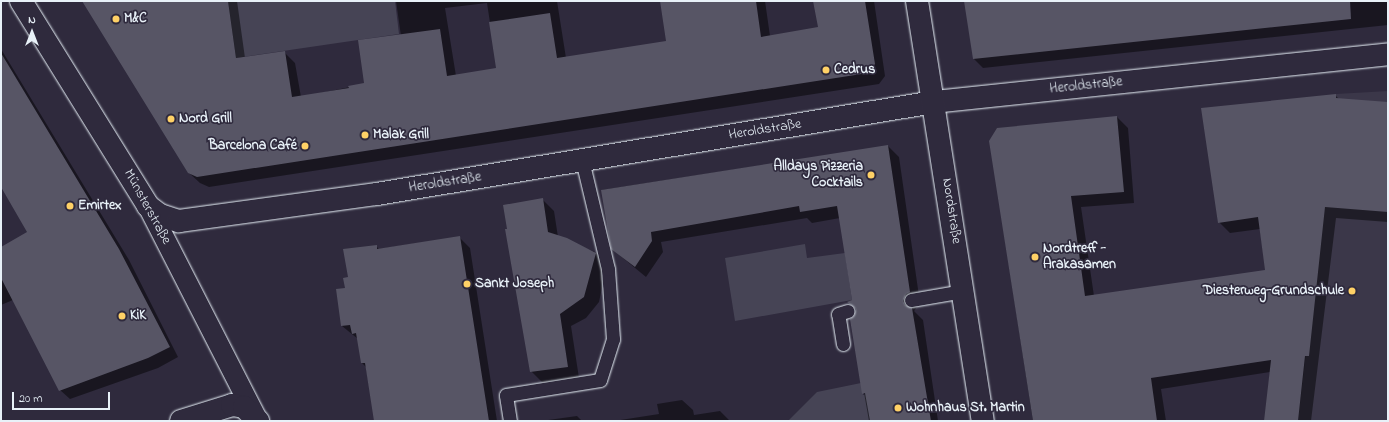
<!DOCTYPE html>
<html>
<head>
<meta charset="utf-8">
<style>
  body { margin:0 }
  #map { position:relative; width:1389px; height:422px; overflow:hidden; background:#2f2a3d; font-family:"Indie Flower",sans-serif }
  div>[style] { position:absolute }
  .built>* { inset:0; background:#3b3749 }
  .green>* { inset:0; background:#464455 }
  .shadow>* { inset:0; background:#0007 }
  .building>* { inset:0; background:#575565 }
  .roads { filter:drop-shadow(0 0 1px #e8f1f8) drop-shadow(0 0 1px #e8f1f8) }
  .service>* { height:13px; margin:-6.5px; padding:0 6.5px; transform-origin:6.5px; border-radius:6.5px; background:#2f2a3d }
  .pedestrian>* { height:20px; margin:-10px; padding:0 10px; transform-origin:10px; border-radius:10px; background:#2f2a3d }
  .minor>* { height:22px; margin:-11px; padding:0 11px; transform-origin:11px; border-radius:11px; background:#2f2a3d }
  .dots>* { width:11px; height:11px; translate:-50% -50%; box-sizing:border-box; border:2px solid #2f2a3d; border-radius:50% }
  span { translate:-50% -50%; white-space:nowrap; text-align:center; line-height:1.15; -webkit-text-stroke:3.5px #2f2a3d; paint-order:stroke }
  .poi-label { font-size:14px; color:#e8f1f8; font-weight:700 }
  .left { translate:0 -50%; text-align:left }
  .right { translate:-100% -50%; text-align:right }
  .street-label { font-size:14px; color:#e8f1f8 }
  .frame { position:absolute; inset:0; border:2px solid #e8f1f8; pointer-events:none }
  .north { position:absolute; left:12px; top:12px; width:40px; height:40px; -webkit-text-stroke:3px #2f2a3d; paint-order:stroke; rotate:0deg; font-size:11px; font-weight:700; line-height:16px; text-align:center; color:#e8f1f8 }
  .north::after { content:''; display:block; margin:auto; width:14px; height:18px; background:#e8f1f8; clip-path:polygon(50% 0,100% 100%,50% 72%,0 100%) }
  .scale { position:absolute; left:12px; top:392px; width:98px; height:18px; box-sizing:border-box; border:2px solid #e8f1f8; border-top:0; padding-left:5px; font-size:12px; line-height:14px; white-space:nowrap; color:#e8f1f8; -webkit-text-stroke:3px #2f2a3d; paint-order:stroke }
</style>
</head>
<body>
<div id="map">
  <div class="built">
    <div style="clip-path:polygon(1388px 91px,1388px 421px,1298px 421px,1336px 94px)"></div>
  </div>
  <div class="green">
    <div style="clip-path:polygon(228px 1px,395px 1px,399px 34px,236px 58px)"></div>
    <div style="clip-path:polygon(805px 244px,807px 258px,845px 253px,852px 300px,735px 321px,725px 258px)"></div>
    <div style="clip-path:polygon(861px 383px,863px 395px,866px 394px,870px 421px,788px 421px,817px 392px)"></div>
  </div>
  <div class="shadow">
    <div style="clip-path:polygon(evenodd,95px 1px,237px 1px,245px 58px,284px 52px,295px 63px,301px 97px,365px 84px,401px 36px,396px 1px,557px 1px,566px 58px,667px 42px,661px 1px,765px 1px,770px 36px,819px 28px,814px 1px,874px 1px,885px 76px,879px 84px,209px 187px,200px 183px,188px 172px,95px 1px,487px 3px,497px 69px,456px 76px,445px 8px,487px 3px)"></div>
    <div style="clip-path:polygon(965px 1px,1388px 1px,1388px 25px,983px 68px,974px 59px)"></div>
    <div style="clip-path:polygon(1px 49px,129px 260px,178px 357px,158px 368px,70px 399px,60px 390px,13px 300px,1px 305px,1px 249px,29px 232px,3px 188px,1px 189px)"></div>
    <div style="clip-path:polygon(1335px 95px,1340px 100px,1388px 103px,1388px 222px,1336px 218px,1311px 421px,1265px 421px,1270px 372px,1161px 389px,1166px 421px,1033px 421px,990px 141px,1117px 117px,1128px 128px,1134px 203px,1081px 207px,1094px 296px,1266px 271px,1260px 229px,1230px 233px,1219px 222px)"></div>
    <div style="clip-path:polygon(888px 146px,899px 157px,920px 303px,914px 311px,923px 320px,938px 421px,869px 421px,851px 319px,855px 317px,857px 310px,849px 302px,853px 301px,840px 218px,812px 223px,807px 218px,661px 242px,663px 252px,646px 277px,612px 249px,602px 190px)"></div>
    <div style="clip-path:polygon(542px 199px,554px 211px,558px 237px,595px 252px,607px 264px,599px 302px,586px 318px,571px 326px,579px 378px,543px 383px,531px 371px)"></div>
    <div style="clip-path:polygon(459px 237px,470px 248px,497px 421px,375px 421px,366px 367px,362px 363px,358px 339px,342px 326px,349px 278px,376px 246px,379px 249px)"></div>
    <div style="clip-path:polygon(682px 400px,693px 410px,694px 415px,720px 411px,730px 421px,614px 421px,659px 414px,657px 404px)"></div>
    <div style="clip-path:polygon(577px 416px,582px 421px,541px 421px)"></div>
  </div>
  <div class="building">
    <div style="clip-path:polygon(82px 1px,228px 1px,236px 58px,285px 51px,292px 97px,349px 88px,348px 86px,364px 83px,358px 40px,440px 29px,447px 76px,496px 68px,489px 22px,550px 13px,557px 58px,666px 41px,660px 1px,756px 1px,761px 37px,818px 27px,813px 1px,865px 1px,875px 64px,868px 73px,197px 177px,188px 173px)"></div>
    <div style="clip-path:polygon(964px 1px,1350px 1px,1351px 19px,973px 59px)"></div>
    <div style="clip-path:polygon(1px 53px,119px 249px,170px 347px,148px 358px,59px 391px,1px 278px,1px 247px,27px 232px,1px 187px)"></div>
    <div style="clip-path:polygon(1336px 94px,1336px 98px,1388px 102px,1388px 212px,1325px 207px,1309px 356px,1305px 356px,1298px 421px,1264px 421px,1271px 360px,1151px 378px,1157px 421px,1033px 421px,989px 141px,997px 128px,1117px 116px,1124px 192px,1071px 196px,1085px 296px,1265px 270px,1258px 217px,1218px 223px,1201px 108px)"></div>
    <div style="clip-path:polygon(888px 145px,910px 292px,906px 294px,903px 301px,905px 305px,912px 308px,931px 421px,870px 421px,865px 393px,862px 394px,850px 319px,854px 316px,856px 309px,847px 302px,852px 300px,837px 206px,800px 212px,799px 206px,651px 232px,652px 241px,635px 267px,611px 249px,601px 190px)"></div>
    <div style="clip-path:polygon(543px 198px,548px 232px,567px 238px,596px 253px,584px 297px,560px 314px,568px 367px,530px 372px,505px 229px,507px 229px,503px 205px)"></div>
    <div style="clip-path:polygon(460px 236px,489px 421px,374px 421px,365px 363px,361px 363px,356px 333px,352px 334px,350px 325px,341px 326px,336px 289px,345px 288px,343px 278px,348px 277px,343px 249px,377px 245px,377px 249px)"></div>
  </div>
  <div class="roads">
    <div class="service">
      <div style="left:911px;top:300px;width:53px;rotate:-9.8deg"></div>
      <div style="left:843px;top:344px;width:30px;rotate:-99deg"></div>
      <div style="left:838px;top:314px;width:10px;rotate:-17deg"></div>
      <div style="left:510px;top:421px;width:26px;rotate:-99deg"></div>
      <div style="left:506px;top:395px;width:95px;rotate:-9.1deg"></div>
      <div style="left:600px;top:380px;width:43px;rotate:-72.4deg"></div>
      <div style="left:613px;top:339px;width:70px;rotate:-94.1deg"></div>
      <div style="left:608px;top:269px;width:112px;rotate:-103.4deg"></div>
    </div>
    <div class="pedestrian">
      <div style="left:148px;top:206px;width:242px;rotate:62.9deg"></div>
    </div>
    <div class="minor">
      <div style="left:21px;top:1px;width:241px;rotate:58.2deg"></div>
      <div style="left:148px;top:206px;width:15px;rotate:37deg"></div>
      <div style="left:160px;top:215px;width:20px;rotate:18deg"></div>
      <div style="left:179px;top:221px;width:200px;rotate:-7.8deg"></div>
      <div style="left:377px;top:194px;width:565px;rotate:-9.38deg"></div>
      <div style="left:934px;top:102px;width:457px;rotate:-6deg"></div>
      <div style="left:917px;top:1px;width:425px;rotate:81.1deg"></div>
      <div style="left:181px;top:421px;width:53px;rotate:-17.4deg"></div>
      <div style="left:232px;top:405px;width:12px;rotate:9deg"></div>
      <div style="left:244px;top:407px;width:20px;rotate:45deg"></div>
    </div>
  </div>
  <div class="dots">
    <div style="left:116px;top:19px;background:#ffd166"></div>
    <div style="left:826px;top:70px;background:#ffd166"></div>
    <div style="left:171px;top:119px;background:#ffd166"></div>
    <div style="left:365px;top:135px;background:#ffd166"></div>
    <div style="left:305px;top:146px;background:#ffd166"></div>
    <div style="left:871px;top:175px;background:#ffd166"></div>
    <div style="left:70px;top:206px;background:#ffd166"></div>
    <div style="left:1035px;top:257px;background:#ffd166"></div>
    <div style="left:467px;top:284px;background:#ffd166"></div>
    <div style="left:1352px;top:291px;background:#ffd166"></div>
    <div style="left:122px;top:316px;background:#ffd166"></div>
    <div style="left:898px;top:408px;background:#ffd166"></div>
  </div>
  <div class="poi-label">
    <span class="left" style="left:124px;top:19px">M&amp;C</span>
    <span class="left" style="left:834px;top:70px">Cedrus</span>
    <span class="left" style="left:179px;top:119px">Nord Grill</span>
    <span class="left" style="left:373px;top:135px">Malak Grill</span>
    <span class="right" style="left:297px;top:146px">Barcelona Café</span>
    <span class="right" style="left:863px;top:175px">Alldays Pizzeria<br>Cocktails</span>
    <span class="left" style="left:78px;top:206px">Emirtex</span>
    <span class="left" style="left:1043px;top:257px">Nordtreff -<br>Arakasamen</span>
    <span class="left" style="left:475px;top:284px">Sankt Joseph</span>
    <span class="right" style="left:1344px;top:291px">Diesterweg-Grundschule</span>
    <span class="left" style="left:130px;top:316px">KiK</span>
    <span class="left" style="left:906px;top:408px">Wohnhaus St. Martin</span>
  </div>
  <div class="street-label">
    <span style="left:1086px;top:86px;rotate:-6deg">Heroldstraße</span>
    <span style="left:765px;top:130px;rotate:-9deg">Heroldstraße</span>
    <span style="left:445px;top:183px;rotate:-9deg">Heroldstraße</span>
    <span style="left:147px;top:207px;rotate:61deg">Münsterstraße</span>
    <span style="left:951px;top:211px;rotate:81deg">Nordstraße</span>
  </div>
  <div class="frame"></div>
  <div class="north">N</div>
  <div class="scale">20 m</div>
</div>
</body>
</html>
